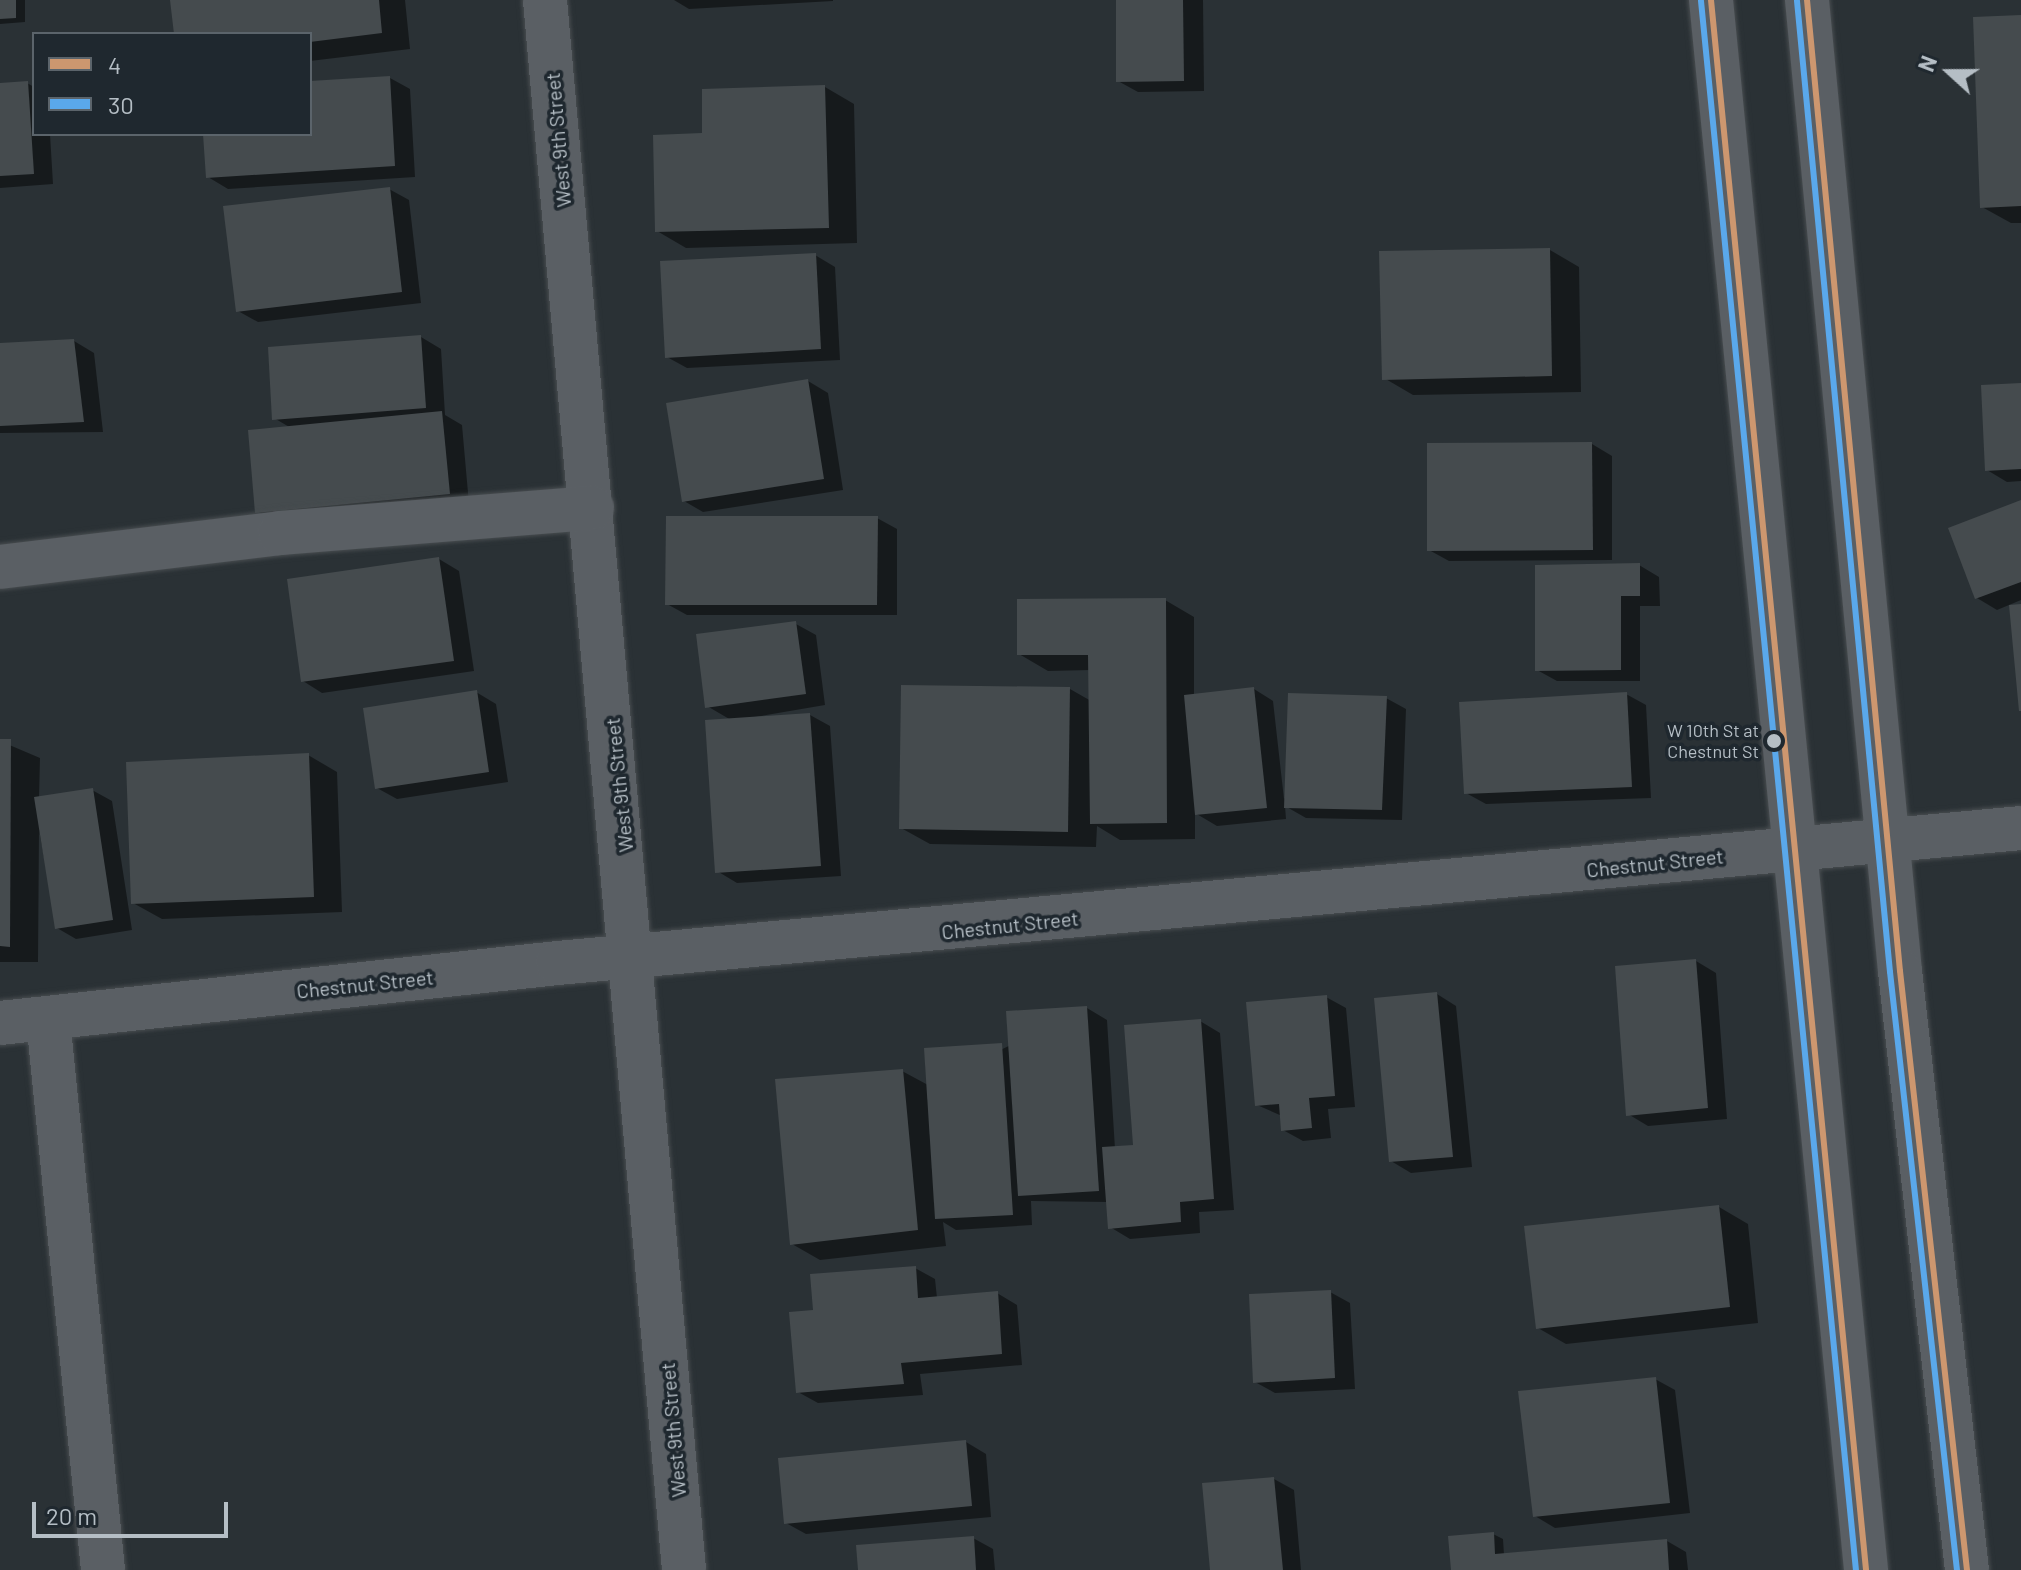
<!DOCTYPE html>
<html>
<head>
<meta charset="utf-8">
<style>
  body { margin:0 }
  #map { position:relative; width:2021px; height:1570px; overflow:hidden; background:#2a3135; font-family:Barlow,sans-serif }
  div>[style] { position:absolute }
  .shadow>* { inset:0; background:#0007 }
  .building>* { inset:0; background:#454b4e }
  .roads { filter:drop-shadow(0 0 2px #484d50) drop-shadow(0 0 2px #484d50) }
  .minor>* { height:44px; margin:-22px; padding:0 22px; transform-origin:22px; border-radius:22px; background:#5a5f64 }
  .bus-1>* { height:6px; margin:-3px; padding:0 3px; transform-origin:3px; border-radius:3px; background:#cd976f }
  .bus-2>* { height:6px; margin:-3px; padding:0 3px; transform-origin:3px; border-radius:3px; background:#5aa8eb }
  .dots>* { width:22px; height:22px; translate:-50% -50%; box-sizing:border-box; border:4px solid #1f282f; border-radius:50% }
  span { translate:-50% -50%; white-space:nowrap; text-align:center; line-height:1.15; -webkit-text-stroke:7px #1f282f; paint-order:stroke }
  .bus-label { font-size:18px; color:#b5bec5 }
  .right { translate:-100% -50%; text-align:right }
  .street-label { font-size:20px; color:#b5bec5 }
  .legend { position:absolute; left:32px; top:32px; width:280px; height:104px; box-sizing:border-box; background:#1f282f; border:2px solid #5b646b; margin:0; padding:10px 14px; list-style:none; font-size:24px; color:#b5bec5 }
  .legend li { display:flex; align-items:center; gap:16px; height:40px }
  .legend b { width:40px; border:2px solid #5b646b }
  .north { position:absolute; left:1909px; top:32px; width:80px; height:80px; -webkit-text-stroke:6px #1f282f; paint-order:stroke; rotate:291deg; font-size:22px; font-weight:700; line-height:32px; text-align:center; color:#b5bec5 }
  .north::after { content:''; display:block; margin:auto; width:28px; height:36px; background:#b5bec5; clip-path:polygon(50% 0,100% 100%,50% 72%,0 100%) }
  .scale { position:absolute; left:32px; top:1502px; width:196px; height:36px; box-sizing:border-box; border:4px solid #b5bec5; border-top:0; padding-left:10px; font-size:24px; line-height:28px; white-space:nowrap; color:#b5bec5; -webkit-text-stroke:6px #1f282f; paint-order:stroke }
</style>
</head>
<body>
<div id="map">
  <div class="shadow">
    <div style="clip-path:polygon(0 0,25px 0,25px 22px,0 24px)"></div>
    <div style="clip-path:polygon(172px 0,405px 0,410px 49px,310px 61px,310px 34px,176px 34px)"></div>
    <div style="clip-path:polygon(674px 0,833px 0,833px 1px,689px 9px)"></div>
    <div style="clip-path:polygon(1118px 0,1203px 0,1204px 91px,1138px 92px,1118px 81px)"></div>
    <div style="clip-path:polygon(2021px 17px,2021px 223px,2011px 223px,1982px 207px)"></div>
    <div style="clip-path:polygon(390px 78px,410px 89px,415px 177px,228px 189px,208px 177px,205px 134px,310px 134px,310px 83px)"></div>
    <div style="clip-path:polygon(27px 83px,34px 87px,34px 134px,50px 134px,53px 184px,0 188px,0 85px)"></div>
    <div style="clip-path:polygon(825px 87px,854px 104px,857px 243px,686px 248px,657px 231px,704px 135px)"></div>
    <div style="clip-path:polygon(389px 189px,409px 200px,421px 303px,258px 322px,238px 311px)"></div>
    <div style="clip-path:polygon(1550px 250px,1579px 267px,1581px 392px,1413px 395px,1384px 378px)"></div>
    <div style="clip-path:polygon(815px 255px,835px 267px,840px 360px,687px 368px,667px 357px)"></div>
    <div style="clip-path:polygon(421px 337px,441px 349px,445px 415px,462px 425px,469px 504px,277px 523px,257px 511px,291px 428px,274px 418px)"></div>
    <div style="clip-path:polygon(74px 341px,94px 353px,103px 432px,0 433px,0 345px)"></div>
    <div style="clip-path:polygon(808px 381px,828px 393px,843px 490px,703px 512px,684px 501px)"></div>
    <div style="clip-path:polygon(2021px 385px,2021px 481px,2007px 482px,1987px 470px)"></div>
    <div style="clip-path:polygon(1592px 444px,1612px 456px,1612px 560px,1449px 561px,1429px 550px)"></div>
    <div style="clip-path:polygon(2021px 503px,2021px 600px,1997px 610px,1977px 598px)"></div>
    <div style="clip-path:polygon(877px 518px,897px 529px,897px 615px,687px 615px,667px 604px)"></div>
    <div style="clip-path:polygon(439px 559px,459px 571px,474px 671px,322px 693px,303px 681px)"></div>
    <div style="clip-path:polygon(1639px 565px,1659px 577px,1660px 606px,1640px 606px,1640px 681px,1557px 681px,1537px 670px)"></div>
    <div style="clip-path:polygon(1165px 600px,1194px 617px,1194px 696px,1254px 689px,1273px 701px,1284px 799px,1386px 698px,1406px 709px,1402px 820px,1306px 818px,1285px 806px,1286px 819px,1217px 826px,1195px 813px,1195px 839px,1120px 840px,1097px 826px,1096px 847px,930px 844px,901px 828px,1070px 689px,1091px 701px,1091px 670px,1048px 671px,1019px 654px)"></div>
    <div style="clip-path:polygon(796px 624px,816px 635px,825px 705px,743px 719px,810px 715px,830px 726px,841px 876px,737px 883px,717px 871px,731px 720px,707px 706px)"></div>
    <div style="clip-path:polygon(476px 692px,496px 704px,508px 782px,397px 799px,377px 788px)"></div>
    <div style="clip-path:polygon(1626px 694px,1646px 705px,1651px 798px,1486px 804px,1466px 793px)"></div>
    <div style="clip-path:polygon(0 741px,40px 758px,39px 799px,92px 790px,112px 801px,132px 930px,76px 939px,57px 928px,39px 830px,38px 962px,0 962px)"></div>
    <div style="clip-path:polygon(308px 755px,337px 772px,342px 912px,162px 919px,133px 903px)"></div>
    <div style="clip-path:polygon(1696px 961px,1716px 973px,1727px 1119px,1648px 1126px,1628px 1114px)"></div>
    <div style="clip-path:polygon(1437px 994px,1456px 1006px,1472px 1167px,1411px 1173px,1391px 1161px)"></div>
    <div style="clip-path:polygon(1326px 997px,1346px 1008px,1355px 1107px,1328px 1109px,1331px 1138px,1303px 1141px,1283px 1130px,1282px 1116px,1257px 1105px)"></div>
    <div style="clip-path:polygon(1087px 1008px,1107px 1020px,1115px 1149px,1135px 1147px,1200px 1021px,1220px 1033px,1234px 1210px,1199px 1212px,1200px 1233px,1130px 1239px,1110px 1227px,1108px 1202px,1031px 1201px,1032px 1225px,956px 1230px,943px 1222px,946px 1246px,820px 1260px,792px 1244px,902px 1071px,928px 1085px)"></div>
    <div style="clip-path:polygon(1719px 1207px,1748px 1224px,1758px 1323px,1566px 1344px,1538px 1328px)"></div>
    <div style="clip-path:polygon(915px 1268px,935px 1279px,937px 1298px,997px 1293px,1017px 1305px,1022px 1365px,920px 1374px,923px 1395px,818px 1403px,798px 1392px)"></div>
    <div style="clip-path:polygon(1330px 1292px,1350px 1303px,1355px 1389px,1275px 1393px,1255px 1382px)"></div>
    <div style="clip-path:polygon(1655px 1379px,1675px 1390px,1690px 1513px,1555px 1528px,1535px 1516px)"></div>
    <div style="clip-path:polygon(966px 1442px,986px 1454px,991px 1517px,806px 1534px,786px 1523px)"></div>
    <div style="clip-path:polygon(1274px 1479px,1294px 1490px,1301px 1570px,1212px 1570px)"></div>
    <div style="clip-path:polygon(1493px 1534px,1503px 1539px,1504px 1555px,1667px 1541px,1686px 1552px,1688px 1570px,1453px 1570px)"></div>
    <div style="clip-path:polygon(973px 1538px,993px 1549px,995px 1570px,860px 1570px)"></div>
  </div>
  <div class="building">
    <div style="clip-path:polygon(0 0,16px 0,16px 18px,0 19px)"></div>
    <div style="clip-path:polygon(170px 0,379px 0,382px 33px,310px 42px,310px 34px,174px 34px)"></div>
    <div style="clip-path:polygon(1116px 0,1183px 0,1184px 81px,1116px 82px)"></div>
    <div style="clip-path:polygon(2021px 15px,2021px 206px,1980px 208px,1973px 17px)"></div>
    <div style="clip-path:polygon(390px 76px,395px 166px,206px 178px,203px 134px,310px 134px,310px 81px)"></div>
    <div style="clip-path:polygon(28px 81px,34px 174px,0 176px,0 83px)"></div>
    <div style="clip-path:polygon(825px 85px,829px 228px,655px 232px,653px 135px,702px 133px,702px 89px)"></div>
    <div style="clip-path:polygon(390px 187px,402px 292px,236px 312px,223px 206px)"></div>
    <div style="clip-path:polygon(1550px 248px,1552px 376px,1382px 380px,1379px 251px)"></div>
    <div style="clip-path:polygon(816px 253px,821px 349px,665px 358px,660px 261px)"></div>
    <div style="clip-path:polygon(421px 335px,426px 408px,272px 420px,268px 347px)"></div>
    <div style="clip-path:polygon(74px 339px,84px 422px,0 426px,0 343px)"></div>
    <div style="clip-path:polygon(808px 379px,824px 479px,682px 502px,666px 403px)"></div>
    <div style="clip-path:polygon(2021px 383px,2021px 469px,1985px 471px,1981px 385px)"></div>
    <div style="clip-path:polygon(442px 411px,450px 494px,255px 513px,248px 430px)"></div>
    <div style="clip-path:polygon(1592px 442px,1593px 550px,1427px 551px,1427px 443px)"></div>
    <div style="clip-path:polygon(2021px 500px,2021px 582px,1975px 599px,1948px 528px)"></div>
    <div style="clip-path:polygon(666px 516px,878px 516px,877px 605px,665px 605px)"></div>
    <div style="clip-path:polygon(439px 557px,454px 661px,301px 682px,287px 579px)"></div>
    <div style="clip-path:polygon(1640px 563px,1640px 596px,1621px 596px,1621px 670px,1535px 671px,1535px 565px)"></div>
    <div style="clip-path:polygon(1166px 598px,1167px 823px,1090px 824px,1088px 655px,1017px 655px,1017px 599px)"></div>
    <div style="clip-path:polygon(2021px 604px,2021px 711px,2019px 711px,2009px 605px)"></div>
    <div style="clip-path:polygon(796px 621px,806px 694px,705px 708px,696px 634px)"></div>
    <div style="clip-path:polygon(901px 685px,1070px 687px,1068px 832px,899px 829px)"></div>
    <div style="clip-path:polygon(1254px 687px,1267px 808px,1195px 815px,1184px 695px)"></div>
    <div style="clip-path:polygon(477px 690px,489px 772px,375px 789px,363px 708px)"></div>
    <div style="clip-path:polygon(1627px 692px,1632px 787px,1464px 794px,1459px 702px)"></div>
    <div style="clip-path:polygon(1288px 693px,1387px 696px,1382px 810px,1284px 808px)"></div>
    <div style="clip-path:polygon(810px 713px,821px 866px,715px 873px,705px 720px)"></div>
    <div style="clip-path:polygon(0 739px,11px 739px,10px 947px,0 946px)"></div>
    <div style="clip-path:polygon(309px 753px,314px 897px,131px 904px,126px 762px)"></div>
    <div style="clip-path:polygon(93px 788px,113px 920px,55px 929px,34px 797px)"></div>
    <div style="clip-path:polygon(1696px 959px,1708px 1108px,1626px 1116px,1615px 966px)"></div>
    <div style="clip-path:polygon(1437px 992px,1453px 1157px,1389px 1162px,1374px 998px)"></div>
    <div style="clip-path:polygon(1327px 995px,1335px 1096px,1309px 1098px,1312px 1128px,1281px 1131px,1279px 1104px,1255px 1106px,1246px 1002px)"></div>
    <div style="clip-path:polygon(1087px 1006px,1099px 1191px,1018px 1196px,1006px 1011px)"></div>
    <div style="clip-path:polygon(1201px 1019px,1214px 1199px,1180px 1202px,1181px 1222px,1108px 1229px,1102px 1147px,1133px 1145px,1124px 1025px)"></div>
    <div style="clip-path:polygon(1002px 1043px,1013px 1215px,935px 1219px,924px 1048px)"></div>
    <div style="clip-path:polygon(903px 1069px,918px 1230px,790px 1245px,775px 1079px)"></div>
    <div style="clip-path:polygon(1719px 1205px,1730px 1307px,1536px 1329px,1524px 1226px)"></div>
    <div style="clip-path:polygon(916px 1266px,918px 1298px,998px 1291px,1002px 1354px,901px 1363px,904px 1384px,796px 1393px,789px 1312px,813px 1310px,810px 1274px)"></div>
    <div style="clip-path:polygon(1331px 1290px,1335px 1378px,1253px 1383px,1249px 1294px)"></div>
    <div style="clip-path:polygon(1656px 1377px,1670px 1503px,1533px 1517px,1518px 1391px)"></div>
    <div style="clip-path:polygon(966px 1440px,972px 1506px,784px 1524px,778px 1458px)"></div>
    <div style="clip-path:polygon(1274px 1477px,1283px 1570px,1210px 1570px,1202px 1483px)"></div>
    <div style="clip-path:polygon(1494px 1532px,1495px 1554px,1667px 1539px,1669px 1570px,1451px 1570px,1448px 1536px)"></div>
    <div style="clip-path:polygon(974px 1536px,976px 1570px,858px 1570px,856px 1545px)"></div>
  </div>
  <div class="roads">
    <div class="minor">
      <div style="left:545px;top:0;width:1576px;rotate:84.94deg"></div>
      <div style="left:1711px;top:0;width:1578px;rotate:84.36deg"></div>
      <div style="left:1807px;top:0;width:975px;rotate:84.53deg"></div>
      <div style="left:1900px;top:971px;width:603px;rotate:83.62deg"></div>
      <div style="left:0;top:567px;width:282px;rotate:-6.9deg"></div>
      <div style="left:280px;top:533px;width:313px;rotate:-4.6deg"></div>
      <div style="left:48px;top:1019px;width:554px;rotate:84.3deg"></div>
      <div style="left:0;top:1023px;width:561px;rotate:-6.14deg"></div>
      <div style="left:558px;top:963px;width:1469px;rotate:-5.27deg"></div>
    </div>
  </div>
  <div class="bus-1">
    <div style="left:1711px;top:0;width:1578px;rotate:84.36deg"></div>
    <div style="left:1807px;top:0;width:975px;rotate:84.53deg"></div>
    <div style="left:1900px;top:971px;width:603px;rotate:83.62deg"></div>
  </div>
  <div class="bus-2">
    <div style="left:1701px;top:1px;width:1577px;rotate:84.36deg"></div>
    <div style="left:1797px;top:1px;width:975px;rotate:84.53deg"></div>
    <div style="left:1890px;top:972px;width:602px;rotate:83.61deg"></div>
  </div>
  <div class="dots">
    <div style="left:1774px;top:741px;background:#b5bec5"></div>
  </div>
  <div class="bus-label">
    <span class="right" style="left:1759px;top:741px">W 10th St at<br>Chestnut St</span>
  </div>
  <div class="street-label">
    <span style="left:558px;top:140px;rotate:-95deg">West 9th Street</span>
    <span style="left:619px;top:785px;rotate:-96deg">West 9th Street</span>
    <span style="left:1655px;top:863px;rotate:-6deg">Chestnut Street</span>
    <span style="left:1010px;top:925px;rotate:-6deg">Chestnut Street</span>
    <span style="left:365px;top:984px;rotate:-6deg">Chestnut Street</span>
    <span style="left:673px;top:1430px;rotate:-95deg">West 9th Street</span>
  </div>
  <ul class="legend">
  <li><b style="height:10px;background:#cd976f"></b>4</li>
  <li><b style="height:10px;background:#5aa8eb"></b>30</li>
  </ul>
  <div class="north">N</div>
  <div class="scale">20 m</div>
</div>
</body>
</html>
